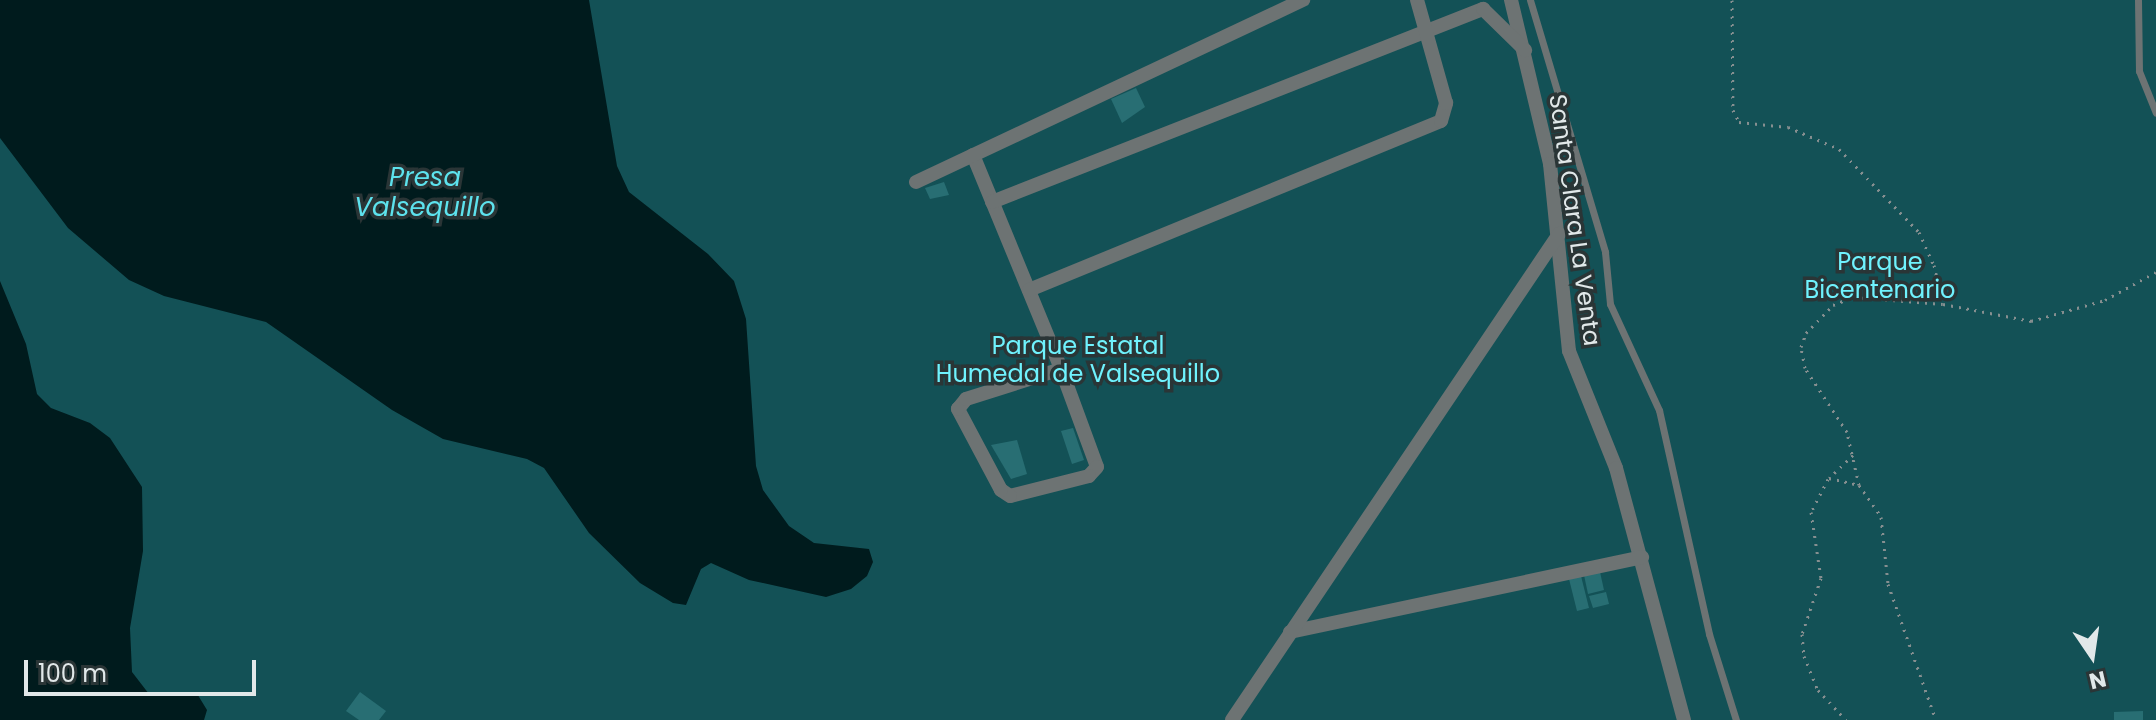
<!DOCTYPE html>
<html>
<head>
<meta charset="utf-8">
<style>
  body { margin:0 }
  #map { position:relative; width:2156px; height:720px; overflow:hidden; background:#2a3536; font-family:Poppins,sans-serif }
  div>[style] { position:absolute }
  .green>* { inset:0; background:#135156 }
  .water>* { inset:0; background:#001b1d }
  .building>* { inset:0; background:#286e73 }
  .path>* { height:3px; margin-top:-1.5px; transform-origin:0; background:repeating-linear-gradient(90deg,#868f90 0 2px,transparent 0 8px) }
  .service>* { height:7px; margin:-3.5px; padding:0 3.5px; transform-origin:3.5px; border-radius:3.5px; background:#6d7373 }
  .minor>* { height:14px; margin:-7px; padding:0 7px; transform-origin:7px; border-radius:7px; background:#6d7373 }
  span { translate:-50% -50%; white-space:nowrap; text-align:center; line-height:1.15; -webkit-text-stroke:7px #2a3536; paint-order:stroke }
  .street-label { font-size:24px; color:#e1e8e9 }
  .park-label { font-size:24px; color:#6ff2fd }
  .water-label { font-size:26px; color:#5de2ed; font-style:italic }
  .north { position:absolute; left:2052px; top:616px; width:80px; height:80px; -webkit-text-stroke:6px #2a3536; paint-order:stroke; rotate:167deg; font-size:22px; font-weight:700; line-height:32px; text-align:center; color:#e1e8e9 }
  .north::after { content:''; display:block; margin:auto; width:28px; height:36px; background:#e1e8e9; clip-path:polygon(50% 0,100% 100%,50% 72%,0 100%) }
  .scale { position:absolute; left:24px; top:660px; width:232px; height:36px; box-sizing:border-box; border:4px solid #e1e8e9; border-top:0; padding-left:10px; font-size:24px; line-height:28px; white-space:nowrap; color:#e1e8e9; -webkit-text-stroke:6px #2a3536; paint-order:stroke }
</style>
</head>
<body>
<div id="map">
  <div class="green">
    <div style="clip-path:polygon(0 0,2156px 0,2156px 720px,0 720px)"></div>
  </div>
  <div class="water">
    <div style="clip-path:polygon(0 0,589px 0,617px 166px,629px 192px,708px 254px,734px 281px,746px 319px,756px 466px,763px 490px,789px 526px,814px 543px,869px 549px,873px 562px,867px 576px,851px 589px,826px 597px,749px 580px,711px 563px,701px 569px,686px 605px,673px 603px,640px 583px,589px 533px,544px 468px,527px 459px,443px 439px,392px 410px,266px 322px,164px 296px,129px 280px,68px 228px,0 138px)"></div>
    <div style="clip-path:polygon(0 281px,26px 344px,37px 394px,51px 408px,90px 423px,110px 438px,142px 487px,143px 551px,130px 628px,132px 672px,149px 694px,196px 692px,207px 710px,204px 720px,0 720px)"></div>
  </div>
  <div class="building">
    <div style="clip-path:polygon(1136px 88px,1145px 107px,1122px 123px,1111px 99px)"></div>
    <div style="clip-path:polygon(944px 182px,949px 195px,930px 199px,925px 188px)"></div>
    <div style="clip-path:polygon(1073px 428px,1084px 460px,1072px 464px,1061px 431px)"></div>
    <div style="clip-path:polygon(1017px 440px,1027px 474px,1011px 479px,991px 445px)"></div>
    <div style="clip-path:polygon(1600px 572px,1604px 590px,1588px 594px,1584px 575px)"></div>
    <div style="clip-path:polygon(1581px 576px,1589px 608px,1577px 611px,1569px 579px)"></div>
    <div style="clip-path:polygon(1606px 592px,1609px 604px,1593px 608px,1589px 596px)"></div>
    <div style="clip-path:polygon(360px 692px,386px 711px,379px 720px,359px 720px,346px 711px)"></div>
    <div style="clip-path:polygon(2143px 711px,2143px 720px,2114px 720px,2114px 712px)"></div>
  </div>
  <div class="path">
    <div style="left:1732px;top:0;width:110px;rotate:89.5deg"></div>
    <div style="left:1733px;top:110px;width:13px;rotate:63deg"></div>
    <div style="left:1739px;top:122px;width:49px;rotate:5.8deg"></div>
    <div style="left:1788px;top:127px;width:56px;rotate:23.3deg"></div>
    <div style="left:1839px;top:149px;width:115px;rotate:46.1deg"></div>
    <div style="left:1919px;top:232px;width:36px;rotate:66deg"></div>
    <div style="left:1934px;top:265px;width:40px;rotate:77deg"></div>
    <div style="left:1943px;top:304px;width:90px;rotate:10.9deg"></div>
    <div style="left:2031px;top:321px;width:77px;rotate:-15.8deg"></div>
    <div style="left:2105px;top:300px;width:58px;rotate:-28.8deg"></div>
    <div style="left:1853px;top:455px;width:33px;rotate:136deg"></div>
    <div style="left:1829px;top:478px;width:31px;rotate:13deg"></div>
    <div style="left:1859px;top:485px;width:39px;rotate:55deg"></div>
    <div style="left:1881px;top:517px;width:67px;rotate:84deg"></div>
    <div style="left:1888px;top:584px;width:144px;rotate:70.6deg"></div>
    <div style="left:1828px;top:479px;width:37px;rotate:117deg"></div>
    <div style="left:1811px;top:512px;width:67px;rotate:81.4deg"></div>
    <div style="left:1821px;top:578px;width:59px;rotate:108.7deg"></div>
    <div style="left:1802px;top:634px;width:22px;rotate:85deg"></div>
    <div style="left:1804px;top:656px;width:37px;rotate:68deg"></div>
    <div style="left:1818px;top:690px;width:41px;rotate:47deg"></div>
    <div style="left:1859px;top:485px;width:54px;rotate:-102.8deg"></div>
    <div style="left:1847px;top:432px;width:77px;rotate:-123.3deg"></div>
    <div style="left:1805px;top:368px;width:21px;rotate:-101deg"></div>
    <div style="left:1801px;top:347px;width:15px;rotate:-70deg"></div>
    <div style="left:1806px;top:333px;width:39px;rotate:-46deg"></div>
    <div style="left:1833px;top:305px;width:22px;rotate:-22deg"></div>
    <div style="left:1853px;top:297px;width:90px;rotate:4.4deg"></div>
  </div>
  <div class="service">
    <div style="left:1530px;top:0;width:263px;rotate:73.4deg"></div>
    <div style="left:1605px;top:252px;width:52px;rotate:84.5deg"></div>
    <div style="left:1610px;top:304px;width:117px;rotate:65.2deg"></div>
    <div style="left:1659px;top:410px;width:230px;rotate:77.4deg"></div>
    <div style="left:1709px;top:634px;width:90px;rotate:72.6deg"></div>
    <div style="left:2138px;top:0;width:71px;rotate:89.2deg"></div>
    <div style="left:2139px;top:71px;width:45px;rotate:68deg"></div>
  </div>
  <div class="minor">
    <div style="left:1511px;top:0;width:169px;rotate:76.6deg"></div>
    <div style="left:1550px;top:164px;width:188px;rotate:84.2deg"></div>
    <div style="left:1569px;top:351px;width:126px;rotate:68.1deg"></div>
    <div style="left:1616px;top:468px;width:261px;rotate:74.9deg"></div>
    <div style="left:973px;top:155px;width:231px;rotate:67.6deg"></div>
    <div style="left:1061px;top:369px;width:104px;rotate:69.8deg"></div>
    <div style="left:1097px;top:467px;width:12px;rotate:132deg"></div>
    <div style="left:1089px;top:476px;width:81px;rotate:165.8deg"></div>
    <div style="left:1010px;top:496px;width:11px;rotate:-146deg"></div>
    <div style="left:1001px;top:490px;width:92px;rotate:-118deg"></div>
    <div style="left:958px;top:409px;width:13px;rotate:-51deg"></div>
    <div style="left:966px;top:399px;width:100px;rotate:-17.5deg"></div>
    <div style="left:916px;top:182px;width:428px;rotate:-25.2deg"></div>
    <div style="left:992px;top:202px;width:528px;rotate:-21.46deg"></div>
    <div style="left:1483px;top:9px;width:59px;rotate:44.3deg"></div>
    <div style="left:1029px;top:290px;width:445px;rotate:-22.3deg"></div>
    <div style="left:1441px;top:121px;width:19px;rotate:-74deg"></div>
    <div style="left:1446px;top:103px;width:107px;rotate:-105.7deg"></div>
    <div style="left:1290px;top:632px;width:360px;rotate:-12deg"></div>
    <div style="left:1232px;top:720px;width:586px;rotate:-56.07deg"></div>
  </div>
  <div class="street-label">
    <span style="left:1575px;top:220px;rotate:82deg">Santa Clara La Venta</span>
  </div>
  <div class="park-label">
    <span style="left:1880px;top:276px">Parque<br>Bicentenario</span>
    <span style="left:1078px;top:360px">Parque Estatal<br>Humedal de Valsequillo</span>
  </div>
  <div class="water-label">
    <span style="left:425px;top:193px">Presa<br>Valsequillo</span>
  </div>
  <div class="north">N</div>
  <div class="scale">100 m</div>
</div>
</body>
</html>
